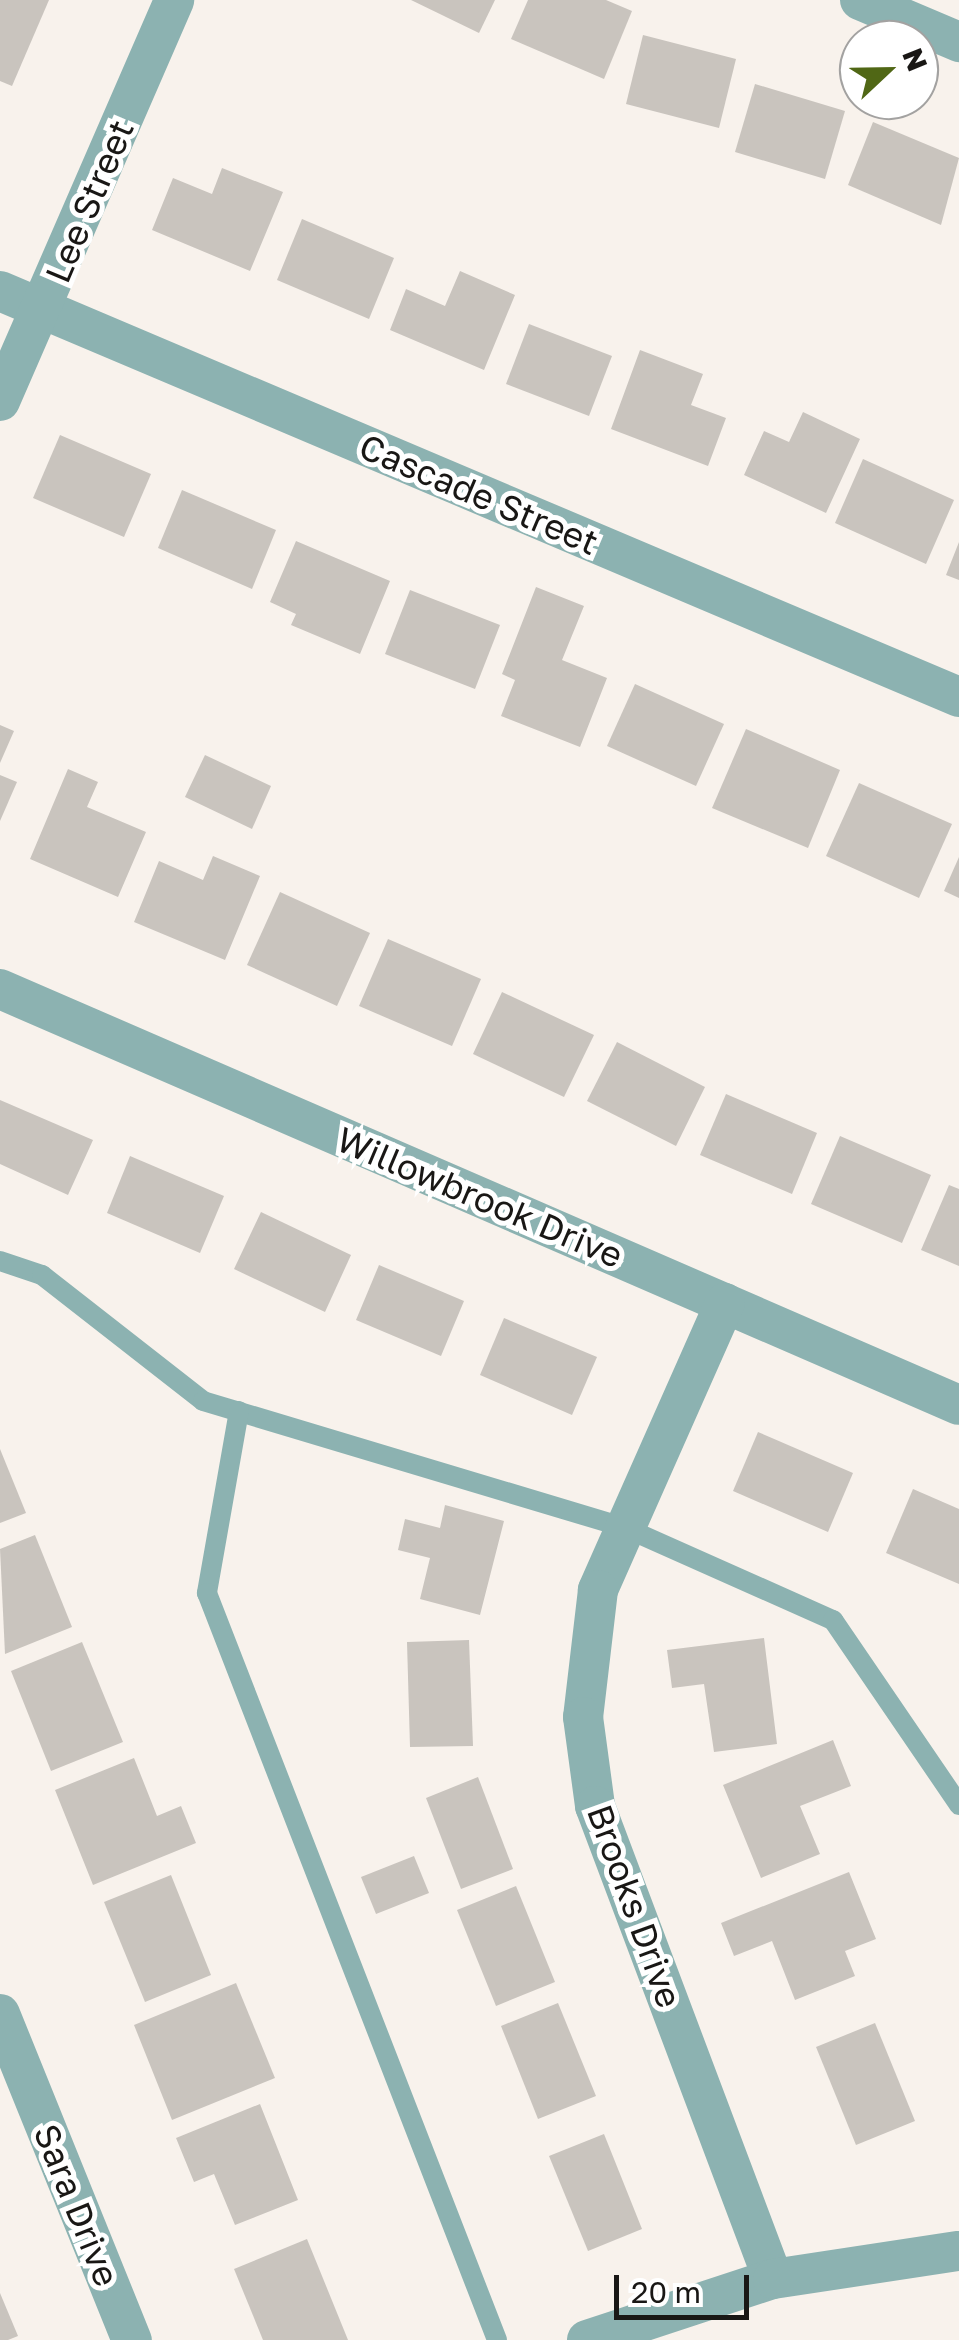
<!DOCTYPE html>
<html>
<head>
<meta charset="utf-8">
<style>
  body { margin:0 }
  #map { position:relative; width:959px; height:2340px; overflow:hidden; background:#f8f2ec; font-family:"Golos Text",sans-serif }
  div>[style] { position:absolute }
  .building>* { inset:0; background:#c9c4be }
  .lane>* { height:20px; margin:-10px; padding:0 10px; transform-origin:10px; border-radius:10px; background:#8cb2b1 }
  .street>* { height:40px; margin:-20px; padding:0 20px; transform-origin:20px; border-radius:20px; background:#8cb2b1 }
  span { translate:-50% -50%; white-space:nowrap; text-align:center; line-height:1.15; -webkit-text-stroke:10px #fff; paint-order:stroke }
  .street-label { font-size:35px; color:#191715 }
  .north { position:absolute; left:839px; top:20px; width:100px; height:100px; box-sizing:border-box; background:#fff; border:2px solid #a3a2a1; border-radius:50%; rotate:68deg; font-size:28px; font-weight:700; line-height:40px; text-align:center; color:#191715 }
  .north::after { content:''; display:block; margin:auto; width:35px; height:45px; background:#506715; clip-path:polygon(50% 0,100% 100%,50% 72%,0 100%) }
  .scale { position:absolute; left:614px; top:2275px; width:135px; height:45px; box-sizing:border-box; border:5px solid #191715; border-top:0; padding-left:12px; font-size:30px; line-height:35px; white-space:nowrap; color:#191715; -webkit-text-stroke:8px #fff; paint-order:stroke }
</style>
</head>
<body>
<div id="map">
  <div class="building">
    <div style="clip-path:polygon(0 0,49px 0,12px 86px,0 81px)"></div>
    <div style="clip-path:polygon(411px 0,495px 0,479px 33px)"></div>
    <div style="clip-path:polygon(528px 0,606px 0,632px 11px,604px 79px,511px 39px)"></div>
    <div style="clip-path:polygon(643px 35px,736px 59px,719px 128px,626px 104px)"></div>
    <div style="clip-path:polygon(755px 84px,845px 111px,825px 179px,735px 152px)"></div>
    <div style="clip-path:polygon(873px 122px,959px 158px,941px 225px,848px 185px)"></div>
    <div style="clip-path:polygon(222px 168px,283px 192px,250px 271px,152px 230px,173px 178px,212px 194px)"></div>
    <div style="clip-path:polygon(302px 219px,394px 258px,369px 319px,277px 280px)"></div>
    <div style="clip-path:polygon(460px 271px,515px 295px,484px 370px,390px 330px,406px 289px,445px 306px)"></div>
    <div style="clip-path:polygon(529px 324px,612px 356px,589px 416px,506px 384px)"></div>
    <div style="clip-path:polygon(640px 350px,703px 374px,691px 405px,726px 418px,708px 466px,611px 429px)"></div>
    <div style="clip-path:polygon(803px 412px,860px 439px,826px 513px,744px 475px,764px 431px,789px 442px)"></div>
    <div style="clip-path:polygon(60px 435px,151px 474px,124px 537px,33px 498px)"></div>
    <div style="clip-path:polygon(863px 459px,954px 500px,926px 564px,835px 523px)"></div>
    <div style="clip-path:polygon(182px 490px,276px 530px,252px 589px,158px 548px)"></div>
    <div style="clip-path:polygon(296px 541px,390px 581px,360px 654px,291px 625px,296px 614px,270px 602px)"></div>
    <div style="clip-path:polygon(959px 542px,959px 580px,946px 575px)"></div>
    <div style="clip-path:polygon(536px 587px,584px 606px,562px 660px,607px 678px,580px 747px,501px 716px,515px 680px,502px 674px)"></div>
    <div style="clip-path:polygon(410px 590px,500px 625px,475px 689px,385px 654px)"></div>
    <div style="clip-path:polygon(635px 684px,724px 724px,696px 786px,607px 746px)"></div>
    <div style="clip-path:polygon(0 725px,14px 731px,0 763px)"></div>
    <div style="clip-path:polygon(746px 729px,840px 770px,808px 848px,712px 808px)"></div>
    <div style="clip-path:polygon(205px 755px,271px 786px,252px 829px,185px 797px)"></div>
    <div style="clip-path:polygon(68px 769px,98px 782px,87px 807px,146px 832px,118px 897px,30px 859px)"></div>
    <div style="clip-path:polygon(0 775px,17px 782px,0 821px)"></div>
    <div style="clip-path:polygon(859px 783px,952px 824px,919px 898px,826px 856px)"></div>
    <div style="clip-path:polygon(213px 856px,260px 876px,225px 960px,134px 922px,159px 861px,203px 880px)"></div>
    <div style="clip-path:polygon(959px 857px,959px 898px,944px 891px)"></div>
    <div style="clip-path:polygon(280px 892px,370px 933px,337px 1006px,247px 965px)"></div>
    <div style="clip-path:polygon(388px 939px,481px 979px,452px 1046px,359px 1006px)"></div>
    <div style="clip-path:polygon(502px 992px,594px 1035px,564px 1097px,473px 1054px)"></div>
    <div style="clip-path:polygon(617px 1042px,705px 1087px,676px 1146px,587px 1101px)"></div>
    <div style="clip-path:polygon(726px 1094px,817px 1133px,792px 1194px,700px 1155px)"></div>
    <div style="clip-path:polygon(0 1100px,93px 1140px,68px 1195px,0 1164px)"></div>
    <div style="clip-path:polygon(840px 1136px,931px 1175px,902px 1243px,811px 1204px)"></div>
    <div style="clip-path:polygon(130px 1156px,224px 1196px,200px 1253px,107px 1213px)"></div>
    <div style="clip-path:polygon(949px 1185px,959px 1189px,959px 1266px,921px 1250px)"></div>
    <div style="clip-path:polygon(261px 1212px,351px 1255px,325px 1312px,234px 1269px)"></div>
    <div style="clip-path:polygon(379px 1265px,464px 1301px,441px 1356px,356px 1320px)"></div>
    <div style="clip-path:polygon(504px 1318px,597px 1357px,572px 1415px,480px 1375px)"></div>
    <div style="clip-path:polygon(758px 1432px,853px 1473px,828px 1532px,733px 1491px)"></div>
    <div style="clip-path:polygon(0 1449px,26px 1513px,0 1523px)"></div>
    <div style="clip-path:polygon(913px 1489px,959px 1509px,959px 1584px,886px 1553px)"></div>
    <div style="clip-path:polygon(445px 1505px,504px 1521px,480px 1615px,420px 1599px,430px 1558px,398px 1550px,405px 1519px,440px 1528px)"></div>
    <div style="clip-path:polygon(35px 1535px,72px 1627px,5px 1654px,0 1549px)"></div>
    <div style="clip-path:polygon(764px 1638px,777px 1744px,714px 1752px,704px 1684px,672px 1688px,667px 1650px)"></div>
    <div style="clip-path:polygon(469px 1640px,473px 1746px,410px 1747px,407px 1642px)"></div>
    <div style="clip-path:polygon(82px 1642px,123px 1742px,51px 1771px,11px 1671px)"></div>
    <div style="clip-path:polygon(833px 1740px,851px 1786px,800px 1806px,820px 1854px,761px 1878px,723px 1785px)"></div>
    <div style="clip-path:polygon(134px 1758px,157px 1816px,181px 1806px,196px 1843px,93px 1885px,55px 1790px)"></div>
    <div style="clip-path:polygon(478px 1777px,513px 1869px,461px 1889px,426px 1798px)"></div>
    <div style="clip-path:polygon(414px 1856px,429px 1893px,376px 1914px,361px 1877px)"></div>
    <div style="clip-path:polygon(849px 1872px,876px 1939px,845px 1951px,855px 1976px,795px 2000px,772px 1941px,734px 1956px,721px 1923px)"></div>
    <div style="clip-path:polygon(171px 1875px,211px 1975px,145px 2002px,104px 1902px)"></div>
    <div style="clip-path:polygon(516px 1886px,555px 1982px,496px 2006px,457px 1910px)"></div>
    <div style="clip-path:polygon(236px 1983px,275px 2078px,172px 2120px,134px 2025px)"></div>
    <div style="clip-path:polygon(558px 2003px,596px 2096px,538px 2119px,501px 2026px)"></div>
    <div style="clip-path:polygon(875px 2023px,915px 2121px,856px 2145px,816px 2047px)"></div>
    <div style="clip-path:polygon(260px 2104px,298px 2200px,235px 2225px,214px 2174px,194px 2182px,176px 2138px)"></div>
    <div style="clip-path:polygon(604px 2134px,642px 2229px,588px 2251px,549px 2156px)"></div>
    <div style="clip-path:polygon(307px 2239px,348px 2340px,263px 2340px,234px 2269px)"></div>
    <div style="clip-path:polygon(0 2293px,18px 2336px,8px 2340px,0 2340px)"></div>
  </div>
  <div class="lane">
    <div style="left:0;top:1261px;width:44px;rotate:18.4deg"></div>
    <div style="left:42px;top:1275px;width:204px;rotate:38deg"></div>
    <div style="left:203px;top:1401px;width:442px;rotate:16.7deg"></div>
    <div style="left:626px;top:1528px;width:227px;rotate:24deg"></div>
    <div style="left:833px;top:1620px;width:224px;rotate:55.7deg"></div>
    <div style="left:239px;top:1411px;width:185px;rotate:100deg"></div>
    <div style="left:207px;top:1593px;width:801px;rotate:68.78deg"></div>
  </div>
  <div class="street">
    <div style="left:860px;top:0;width:108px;rotate:23deg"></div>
    <div style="left:0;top:291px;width:1041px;rotate:22.95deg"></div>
    <div style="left:0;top:401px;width:437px;rotate:-66.5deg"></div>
    <div style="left:0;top:989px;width:1045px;rotate:23.45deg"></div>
    <div style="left:725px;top:1303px;width:314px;rotate:113.9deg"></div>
    <div style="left:598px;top:1590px;width:128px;rotate:96.7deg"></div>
    <div style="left:583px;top:1717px;width:90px;rotate:82.3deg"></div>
    <div style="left:595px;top:1806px;width:505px;rotate:69.38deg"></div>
    <div style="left:0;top:2014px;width:352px;rotate:68deg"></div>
    <div style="left:587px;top:2340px;width:196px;rotate:-18.2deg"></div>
    <div style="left:773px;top:2279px;width:188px;rotate:-8.6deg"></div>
  </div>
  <div class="street-label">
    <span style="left:89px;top:201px;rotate:-67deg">Lee Street</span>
    <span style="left:479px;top:494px;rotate:23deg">Cascade Street</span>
    <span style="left:480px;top:1197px;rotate:23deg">Willowbrook Drive</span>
    <span style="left:635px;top:1906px;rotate:70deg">Brooks Drive</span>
    <span style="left:77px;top:2205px;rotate:68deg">Sara Drive</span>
  </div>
  <div class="north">N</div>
  <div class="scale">20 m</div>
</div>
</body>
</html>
